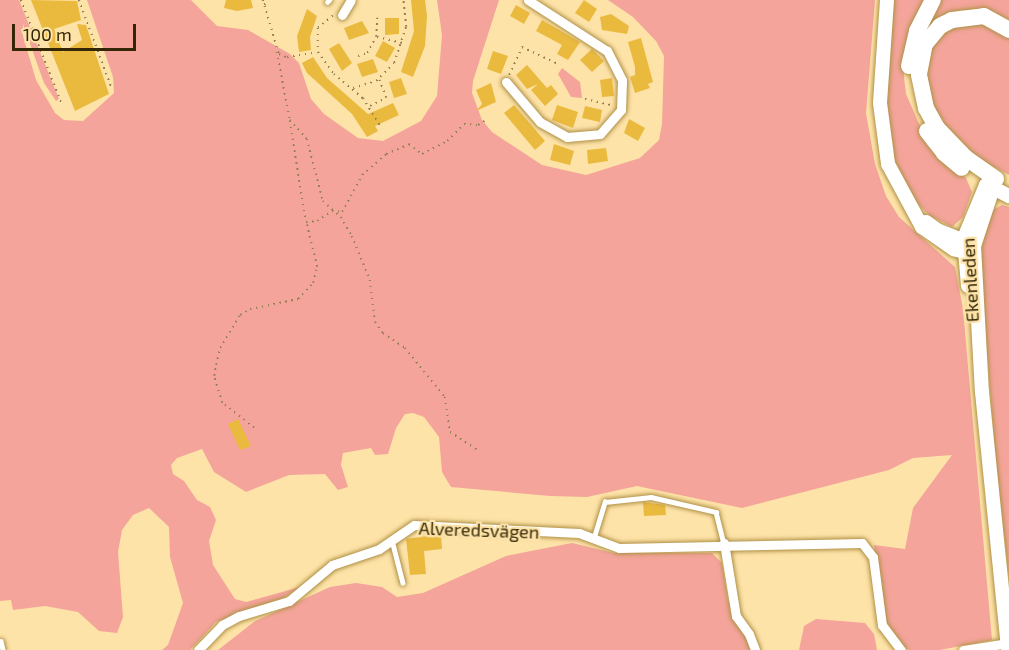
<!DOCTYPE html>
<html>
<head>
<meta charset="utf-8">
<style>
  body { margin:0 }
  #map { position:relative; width:1009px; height:650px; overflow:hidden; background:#fee3a8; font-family:"Exo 2",sans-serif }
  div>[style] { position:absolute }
  .green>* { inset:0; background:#f4a49a }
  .building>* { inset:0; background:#eaba3f }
  .path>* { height:1.5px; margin-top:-0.75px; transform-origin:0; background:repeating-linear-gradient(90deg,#938053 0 1.5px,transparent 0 6px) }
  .roads { filter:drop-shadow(0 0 2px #af9045) drop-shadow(0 0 2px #af9045) }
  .lane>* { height:4.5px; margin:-2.25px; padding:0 2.25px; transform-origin:2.25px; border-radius:2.25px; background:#fff }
  .street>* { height:9px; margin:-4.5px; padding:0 4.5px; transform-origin:4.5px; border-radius:4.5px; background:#fff }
  .secondary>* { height:14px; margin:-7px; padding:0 7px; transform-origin:7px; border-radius:7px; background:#fff }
  .highway>* { height:16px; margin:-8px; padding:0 8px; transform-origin:8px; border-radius:8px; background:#fff }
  span { translate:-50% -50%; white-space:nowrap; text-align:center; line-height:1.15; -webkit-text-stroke:4.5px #fee3a8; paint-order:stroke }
  .street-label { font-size:18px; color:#332706 }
  .scale { position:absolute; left:12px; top:24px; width:124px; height:27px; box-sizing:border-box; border:3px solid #332706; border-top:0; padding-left:8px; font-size:18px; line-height:21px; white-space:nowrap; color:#332706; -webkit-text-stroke:4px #fee3a8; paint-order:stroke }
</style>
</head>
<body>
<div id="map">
  <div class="green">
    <div style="clip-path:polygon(0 0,19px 0,59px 99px,56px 101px,44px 83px,23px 24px,23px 36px,36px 80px,55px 113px,64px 120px,83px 121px,114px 93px,113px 77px,87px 0,191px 0,217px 26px,248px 30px,290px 54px,299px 63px,311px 99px,324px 114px,358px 138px,383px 141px,421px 121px,437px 96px,442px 35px,437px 0,499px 0,473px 81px,472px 93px,482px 120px,492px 132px,542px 165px,586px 175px,640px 158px,659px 140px,662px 124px,664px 56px,656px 41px,633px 17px,608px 0,875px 0,866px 113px,875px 164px,886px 196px,899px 217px,955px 267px,963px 309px,992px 640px,940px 650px,909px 650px,896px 642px,883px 618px,874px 545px,905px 549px,913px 508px,952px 455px,913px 458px,889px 470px,742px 508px,637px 486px,587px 497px,550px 496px,451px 487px,442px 472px,439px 437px,424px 417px,413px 413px,405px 414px,396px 428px,388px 454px,375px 455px,371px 448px,343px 453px,341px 465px,348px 487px,338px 490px,325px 474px,289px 475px,246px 492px,214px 472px,202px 449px,177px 458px,171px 465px,173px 474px,184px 481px,197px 500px,210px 507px,216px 520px,209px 541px,213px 565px,235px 599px,246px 602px,300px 587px,283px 598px,216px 622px,190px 650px,162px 650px,168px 645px,183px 603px,170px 557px,169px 527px,149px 508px,133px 515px,122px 530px,118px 552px,123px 617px,117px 633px,99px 631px,78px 612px,45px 606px,13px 610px,11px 600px,0 601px)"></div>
    <div style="clip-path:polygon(894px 0,927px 0,903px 68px,906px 94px,927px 142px,966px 178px,972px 192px,963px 217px,952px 227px,929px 215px,915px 201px,899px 173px,889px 141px,886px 117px)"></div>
    <div style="clip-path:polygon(940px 0,1009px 0,1009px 20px,991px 11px,961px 10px,948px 15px,917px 44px)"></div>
    <div style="clip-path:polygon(982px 21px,1009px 38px,1009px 175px,979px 159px,953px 137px,937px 116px,925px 77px,932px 45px,941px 33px,954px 25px)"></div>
    <div style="clip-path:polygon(562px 68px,580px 82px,582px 98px,571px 97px,558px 74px)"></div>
    <div style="clip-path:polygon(1002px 205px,1009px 207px,1009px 579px,996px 466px,980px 262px,982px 234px,989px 212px)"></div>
    <div style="clip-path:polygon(572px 543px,614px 553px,712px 553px,722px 563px,728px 600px,752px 650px,218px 650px,255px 621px,330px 587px,356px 583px,382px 587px,397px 597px,423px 593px,506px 556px)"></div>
    <div style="clip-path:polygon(816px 619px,865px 623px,874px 634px,877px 650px,799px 650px,804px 626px)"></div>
  </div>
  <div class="building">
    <div style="clip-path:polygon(31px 0,77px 1px,81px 20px,54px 29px,63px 52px,82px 40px,77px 24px,86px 25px,109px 94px,75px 111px)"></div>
    <div style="clip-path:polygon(226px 0,251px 0,253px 8px,237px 11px,224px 8px)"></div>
    <div style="clip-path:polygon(411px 0,425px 0,427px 16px,425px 46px,413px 77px,401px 72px,414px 31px)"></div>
    <div style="clip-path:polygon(584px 0,597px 9px,589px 22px,575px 13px)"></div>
    <div style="clip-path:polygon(516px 5px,530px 13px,524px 24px,510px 16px)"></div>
    <div style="clip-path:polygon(307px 9px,317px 16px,310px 37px,311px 50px,299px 52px,297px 36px)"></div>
    <div style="clip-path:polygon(611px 14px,629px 26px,627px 34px,602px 30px,600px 17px)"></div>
    <div style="clip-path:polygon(385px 18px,399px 18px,399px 34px,385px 35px)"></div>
    <div style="clip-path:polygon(542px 20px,580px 42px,568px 60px,557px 54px,562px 45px,536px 31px)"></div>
    <div style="clip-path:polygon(362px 21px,369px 33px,349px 40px,344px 28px)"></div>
    <div style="clip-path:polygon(641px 38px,653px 82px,648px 84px,650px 88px,635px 93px,630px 77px,635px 75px,635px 67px,628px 42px)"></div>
    <div style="clip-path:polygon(383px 41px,395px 48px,387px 62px,375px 56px)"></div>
    <div style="clip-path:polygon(339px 43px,352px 63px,342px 71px,329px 49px)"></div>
    <div style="clip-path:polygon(592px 49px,604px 61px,592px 72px,580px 60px)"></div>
    <div style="clip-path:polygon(493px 51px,508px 56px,501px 74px,487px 69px)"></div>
    <div style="clip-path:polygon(313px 57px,327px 78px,368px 114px,393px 103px,399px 115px,375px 126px,378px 131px,367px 137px,352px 114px,307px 73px,302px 63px)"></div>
    <div style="clip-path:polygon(373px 59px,378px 72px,362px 77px,357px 64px)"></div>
    <div style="clip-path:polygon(527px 65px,547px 88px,551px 85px,558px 94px,545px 106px,531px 90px,538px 84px,527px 89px,516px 75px)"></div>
    <div style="clip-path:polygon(401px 78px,407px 94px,394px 98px,389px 82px)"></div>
    <div style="clip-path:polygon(612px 78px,614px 96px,602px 97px,600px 80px)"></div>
    <div style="clip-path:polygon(491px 83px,496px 102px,476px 111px,482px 104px,476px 90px)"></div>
    <div style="clip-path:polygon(514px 105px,545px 141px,535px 150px,504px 113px)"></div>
    <div style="clip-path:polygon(557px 105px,578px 112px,573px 128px,552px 120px)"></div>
    <div style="clip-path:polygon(585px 106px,602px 110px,600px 122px,582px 118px)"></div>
    <div style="clip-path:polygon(629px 119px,645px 128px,638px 141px,624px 133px)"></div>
    <div style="clip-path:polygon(554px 144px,574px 151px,570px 165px,550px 160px)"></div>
    <div style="clip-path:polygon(606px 148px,608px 161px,588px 164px,587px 150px)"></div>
    <div style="clip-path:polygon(238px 419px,251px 446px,240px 450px,228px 424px)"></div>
    <div style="clip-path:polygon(643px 502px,665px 505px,666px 515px,644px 516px)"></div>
    <div style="clip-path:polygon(441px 534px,442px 549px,424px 551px,426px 574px,410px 575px,406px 539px)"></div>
  </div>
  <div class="path">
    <div style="left:21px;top:0;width:112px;rotate:68.5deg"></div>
    <div style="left:79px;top:0;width:92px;rotate:69.6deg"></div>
    <div style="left:263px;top:0;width:56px;rotate:73.5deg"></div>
    <div style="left:279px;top:54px;width:9px;rotate:21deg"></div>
    <div style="left:287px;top:57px;width:30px;rotate:-9deg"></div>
    <div style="left:264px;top:5px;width:6px;rotate:-59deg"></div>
    <div style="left:333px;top:16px;width:19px;rotate:141deg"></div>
    <div style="left:318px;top:28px;width:24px;rotate:90deg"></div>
    <div style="left:318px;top:52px;width:27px;rotate:54deg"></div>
    <div style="left:334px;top:74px;width:38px;rotate:40deg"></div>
    <div style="left:363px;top:98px;width:36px;rotate:58deg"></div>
    <div style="left:377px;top:37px;width:26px;rotate:13deg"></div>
    <div style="left:277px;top:52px;width:69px;rotate:79.2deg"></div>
    <div style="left:290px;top:120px;width:25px;rotate:48deg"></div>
    <div style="left:307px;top:139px;width:64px;rotate:75.5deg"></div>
    <div style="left:323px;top:201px;width:24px;rotate:42deg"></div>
    <div style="left:341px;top:217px;width:22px;rotate:60deg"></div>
    <div style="left:352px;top:236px;width:48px;rotate:67.8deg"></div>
    <div style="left:370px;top:280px;width:42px;rotate:83.2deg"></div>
    <div style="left:375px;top:322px;width:14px;rotate:54deg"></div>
    <div style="left:383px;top:333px;width:27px;rotate:34deg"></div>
    <div style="left:405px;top:348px;width:63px;rotate:50.8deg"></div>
    <div style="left:445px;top:397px;width:35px;rotate:82deg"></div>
    <div style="left:450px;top:432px;width:33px;rotate:33deg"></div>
    <div style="left:358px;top:56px;width:9px;rotate:-18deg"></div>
    <div style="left:367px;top:53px;width:18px;rotate:-61deg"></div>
    <div style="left:376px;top:37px;width:19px;rotate:-87deg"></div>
    <div style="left:509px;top:75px;width:31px;rotate:-65deg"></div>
    <div style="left:522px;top:47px;width:42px;rotate:25.3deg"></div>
    <div style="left:353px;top:88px;width:24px;rotate:-17deg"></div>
    <div style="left:376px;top:81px;width:25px;rotate:-45deg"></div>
    <div style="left:394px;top:63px;width:38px;rotate:-72deg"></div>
    <div style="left:406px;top:27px;width:27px;rotate:-96deg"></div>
    <div style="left:585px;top:99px;width:27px;rotate:13deg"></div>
    <div style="left:370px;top:106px;width:18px;rotate:-27deg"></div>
    <div style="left:386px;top:98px;width:19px;rotate:-111deg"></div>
    <div style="left:290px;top:121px;width:102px;rotate:81deg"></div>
    <div style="left:254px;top:428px;width:41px;rotate:-142deg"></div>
    <div style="left:222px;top:403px;width:28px;rotate:-107deg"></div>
    <div style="left:214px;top:376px;width:11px;rotate:-80deg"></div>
    <div style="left:216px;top:365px;width:17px;rotate:-77deg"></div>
    <div style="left:220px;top:348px;width:39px;rotate:-59deg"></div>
    <div style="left:240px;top:315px;width:12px;rotate:-31deg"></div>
    <div style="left:250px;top:309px;width:49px;rotate:-11.8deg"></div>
    <div style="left:298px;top:299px;width:22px;rotate:-47deg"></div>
    <div style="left:313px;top:283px;width:16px;rotate:-76deg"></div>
    <div style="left:317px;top:267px;width:46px;rotate:-103.7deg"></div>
    <div style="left:306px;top:222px;width:11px;rotate:-5deg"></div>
    <div style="left:317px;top:221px;width:18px;rotate:-34deg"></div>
    <div style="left:332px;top:211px;width:10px;rotate:6deg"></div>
    <div style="left:342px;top:212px;width:42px;rotate:-61.6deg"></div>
    <div style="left:362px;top:175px;width:32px;rotate:-41deg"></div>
    <div style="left:386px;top:154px;width:25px;rotate:-23deg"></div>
    <div style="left:409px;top:144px;width:16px;rotate:38deg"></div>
    <div style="left:422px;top:154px;width:28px;rotate:-27deg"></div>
    <div style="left:447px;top:141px;width:24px;rotate:-45deg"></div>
    <div style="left:464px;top:124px;width:14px;rotate:4deg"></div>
    <div style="left:478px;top:125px;width:9px;rotate:-32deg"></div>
  </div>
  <div class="roads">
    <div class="lane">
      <div style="left:327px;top:2px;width:3px;rotate:-45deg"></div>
      <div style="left:594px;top:537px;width:37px;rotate:-73deg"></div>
      <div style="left:605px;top:502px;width:46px;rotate:-6.2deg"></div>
      <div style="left:651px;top:497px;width:67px;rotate:13deg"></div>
      <div style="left:716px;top:512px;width:32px;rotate:76deg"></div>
      <div style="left:392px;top:540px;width:44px;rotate:75.7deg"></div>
      <div style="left:1px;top:641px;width:9px;rotate:77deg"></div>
    </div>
    <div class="street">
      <div style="left:342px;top:15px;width:17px;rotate:-59deg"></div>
      <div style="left:506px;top:82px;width:52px;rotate:49.6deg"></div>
      <div style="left:540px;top:122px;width:31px;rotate:29deg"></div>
      <div style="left:567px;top:137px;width:33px;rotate:-5deg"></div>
      <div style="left:600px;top:134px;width:32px;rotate:-49deg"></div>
      <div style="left:621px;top:110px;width:30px;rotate:-88deg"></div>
      <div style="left:622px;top:80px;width:33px;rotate:-117deg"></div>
      <div style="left:607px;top:51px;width:94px;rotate:-147.2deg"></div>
      <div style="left:724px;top:543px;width:74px;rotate:80.7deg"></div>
      <div style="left:736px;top:616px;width:22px;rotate:54deg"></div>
      <div style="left:749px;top:634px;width:17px;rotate:69deg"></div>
      <div style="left:198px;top:650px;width:35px;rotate:-46deg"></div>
      <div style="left:222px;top:625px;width:19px;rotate:-28deg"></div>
      <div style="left:239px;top:616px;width:52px;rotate:-16.7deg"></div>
      <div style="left:289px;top:601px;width:56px;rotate:-39.9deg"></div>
      <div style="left:332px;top:565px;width:50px;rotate:-18.8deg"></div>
      <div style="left:379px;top:549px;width:42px;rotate:-34.4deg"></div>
      <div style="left:414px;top:525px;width:165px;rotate:2.8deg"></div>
      <div style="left:579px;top:533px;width:43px;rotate:20.6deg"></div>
      <div style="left:619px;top:548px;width:243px;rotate:-1.2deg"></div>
      <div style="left:862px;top:543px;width:18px;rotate:52deg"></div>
      <div style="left:873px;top:557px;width:69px;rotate:82.5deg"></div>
      <div style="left:882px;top:625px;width:31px;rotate:53deg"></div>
      <div style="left:963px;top:650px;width:46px;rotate:-8.8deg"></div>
    </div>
    <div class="secondary">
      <div style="left:887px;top:0;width:103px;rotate:93.9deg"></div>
      <div style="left:880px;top:103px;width:62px;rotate:82.5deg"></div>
      <div style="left:888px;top:164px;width:72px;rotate:61.6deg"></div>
      <div style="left:922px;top:227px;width:39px;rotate:35deg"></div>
      <div style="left:954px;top:249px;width:10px;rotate:17deg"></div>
      <div style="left:964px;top:252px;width:12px;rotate:-31deg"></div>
      <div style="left:996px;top:179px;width:71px;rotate:108.2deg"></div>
      <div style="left:974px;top:246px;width:146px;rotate:86.9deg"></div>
      <div style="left:982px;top:392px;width:259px;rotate:84.2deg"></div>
      <div style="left:988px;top:185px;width:24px;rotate:28deg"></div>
      <div style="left:926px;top:222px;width:14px;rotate:36deg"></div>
      <div style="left:937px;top:230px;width:35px;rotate:22deg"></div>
      <div style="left:968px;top:286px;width:48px;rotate:-94.8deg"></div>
      <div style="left:964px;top:238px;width:57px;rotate:-67.5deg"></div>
      <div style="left:986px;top:185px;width:12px;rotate:-31deg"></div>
    </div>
    <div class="highway">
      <div style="left:909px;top:66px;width:36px;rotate:-77deg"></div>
      <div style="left:917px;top:31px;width:35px;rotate:-63deg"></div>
      <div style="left:927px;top:131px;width:28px;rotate:52deg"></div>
      <div style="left:944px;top:153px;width:23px;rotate:40deg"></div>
      <div style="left:996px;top:179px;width:37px;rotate:-145deg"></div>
      <div style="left:966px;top:158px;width:42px;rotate:-134deg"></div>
      <div style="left:937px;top:128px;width:23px;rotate:-119deg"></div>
      <div style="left:926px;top:108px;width:35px;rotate:-102deg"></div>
      <div style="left:919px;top:74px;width:31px;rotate:-79deg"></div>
      <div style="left:925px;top:44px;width:23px;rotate:-50deg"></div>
      <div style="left:940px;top:26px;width:13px;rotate:-27deg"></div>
      <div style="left:952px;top:20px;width:32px;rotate:-7deg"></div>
      <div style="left:984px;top:16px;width:29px;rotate:29deg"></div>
    </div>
  </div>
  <div class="street-label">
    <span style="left:970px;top:280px;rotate:-93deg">Ekenleden</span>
    <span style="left:479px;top:530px;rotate:2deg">Alveredsvägen</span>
  </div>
  <div class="scale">100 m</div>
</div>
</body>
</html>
